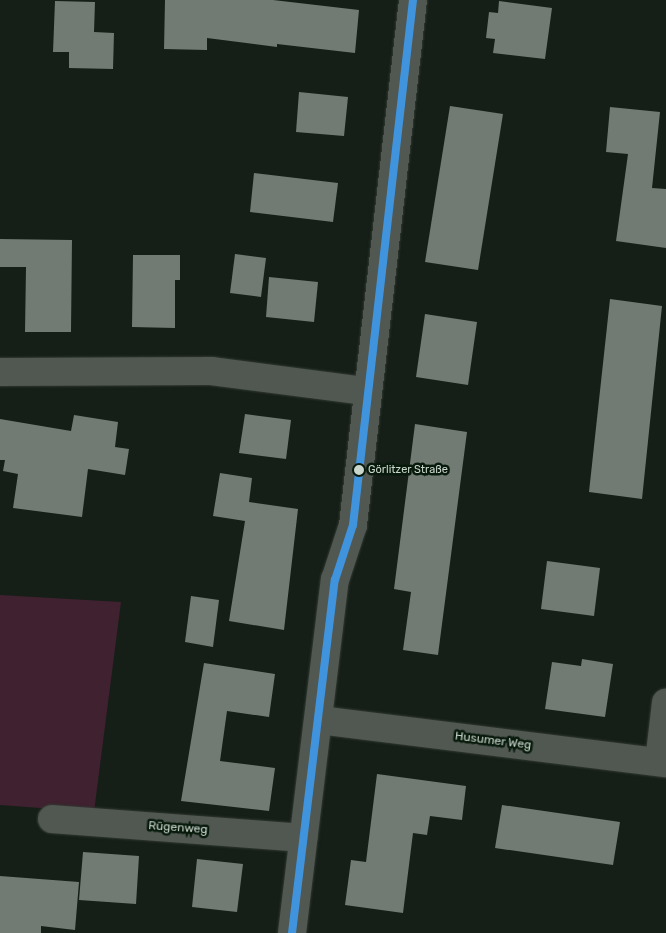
<!DOCTYPE html>
<html>
<head>
<meta charset="utf-8">
<style>
  body { margin:0 }
  #map { position:relative; width:666px; height:933px; overflow:hidden; background:#151f17; font-family:Rubik,sans-serif }
  div>[style] { position:absolute }
  .green>* { inset:0; background:#3f212f }
  .building>* { inset:0; background:#717b73 }
  .roads { filter:drop-shadow(0 0 1px #323933) drop-shadow(0 0 1px #323933) }
  .minor>* { height:28px; margin:-14px; padding:0 14px; transform-origin:14px; border-radius:14px; background:#515852 }
  .bus-1>* { height:8px; margin:-4px; padding:0 4px; transform-origin:4px; border-radius:4px; background:#4094de }
  .dots>* { width:14px; height:14px; translate:-50% -50%; box-sizing:border-box; border:2px solid #081a0c; border-radius:50% }
  span { translate:-50% -50%; white-space:nowrap; text-align:center; line-height:1.15; -webkit-text-stroke:5px #081a0c; paint-order:stroke }
  .bus-label { font-size:11px; color:#cad6cc }
  .left { translate:0 -50%; text-align:left }
  .street-label { font-size:12px; color:#cad6cc }
</style>
</head>
<body>
<div id="map">
  <div class="green">
    <div style="clip-path:polygon(0 595px,121px 602px,94px 812px,0 805px)"></div>
  </div>
  <div class="building">
    <div style="clip-path:polygon(165px 0,273px 0,359px 10px,355px 53px,277px 44px,277px 47px,207px 38px,207px 50px,164px 49px)"></div>
    <div style="clip-path:polygon(55px 1px,95px 2px,94px 32px,114px 33px,113px 69px,69px 68px,69px 52px,53px 52px)"></div>
    <div style="clip-path:polygon(499px 1px,552px 8px,545px 59px,493px 53px,495px 39px,486px 38px,489px 12px,498px 13px)"></div>
    <div style="clip-path:polygon(299px 92px,348px 97px,344px 136px,296px 132px)"></div>
    <div style="clip-path:polygon(450px 106px,503px 114px,478px 270px,425px 262px)"></div>
    <div style="clip-path:polygon(610px 107px,660px 112px,652px 188px,666px 189px,666px 248px,616px 241px,628px 154px,606px 152px)"></div>
    <div style="clip-path:polygon(254px 173px,338px 183px,333px 222px,250px 212px)"></div>
    <div style="clip-path:polygon(0 239px,72px 240px,71px 332px,25px 332px,26px 267px,0 267px)"></div>
    <div style="clip-path:polygon(235px 254px,266px 258px,261px 297px,230px 293px)"></div>
    <div style="clip-path:polygon(133px 255px,180px 255px,180px 280px,175px 280px,175px 328px,132px 327px)"></div>
    <div style="clip-path:polygon(269px 277px,318px 282px,314px 322px,266px 317px)"></div>
    <div style="clip-path:polygon(610px 299px,662px 306px,642px 499px,589px 492px)"></div>
    <div style="clip-path:polygon(425px 314px,477px 322px,468px 385px,416px 377px)"></div>
    <div style="clip-path:polygon(245px 414px,291px 420px,286px 459px,239px 453px)"></div>
    <div style="clip-path:polygon(74px 415px,118px 422px,115px 447px,129px 449px,125px 475px,88px 469px,82px 517px,13px 508px,18px 474px,3px 471px,5px 460px,0 460px,0 419px,71px 431px)"></div>
    <div style="clip-path:polygon(415px 424px,467px 432px,438px 655px,403px 650px,411px 592px,394px 589px)"></div>
    <div style="clip-path:polygon(220px 473px,252px 478px,249px 502px,298px 509px,284px 630px,229px 621px,245px 521px,213px 516px)"></div>
    <div style="clip-path:polygon(547px 561px,600px 568px,594px 616px,541px 609px)"></div>
    <div style="clip-path:polygon(191px 596px,219px 600px,213px 647px,185px 642px)"></div>
    <div style="clip-path:polygon(582px 659px,613px 664px,605px 717px,545px 709px,552px 662px,581px 666px)"></div>
    <div style="clip-path:polygon(204px 663px,275px 674px,269px 717px,227px 711px,220px 761px,275px 768px,269px 811px,181px 801px)"></div>
    <div style="clip-path:polygon(377px 774px,466px 786px,462px 820px,430px 816px,427px 835px,413px 833px,403px 913px,345px 905px,351px 860px,366px 862px)"></div>
    <div style="clip-path:polygon(502px 805px,620px 822px,613px 865px,495px 848px)"></div>
    <div style="clip-path:polygon(83px 852px,139px 856px,136px 904px,79px 900px)"></div>
    <div style="clip-path:polygon(197px 859px,243px 864px,237px 912px,192px 907px)"></div>
    <div style="clip-path:polygon(0 876px,79px 882px,75px 930px,41px 926px,41px 933px,0 933px)"></div>
  </div>
  <div class="roads">
    <div class="minor">
      <div style="left:0;top:372px;width:211px;rotate:-0.3deg"></div>
      <div style="left:211px;top:371px;width:156px;rotate:7.4deg"></div>
      <div style="left:319px;top:720px;width:350px;rotate:7.1deg"></div>
      <div style="left:659px;top:762px;width:60px;rotate:-83.3deg"></div>
      <div style="left:52px;top:819px;width:252px;rotate:4.3deg"></div>
      <div style="left:292px;top:933px;width:356px;rotate:-83.1deg"></div>
      <div style="left:335px;top:580px;width:58px;rotate:-71.9deg"></div>
      <div style="left:353px;top:525px;width:528px;rotate:-83.48deg"></div>
    </div>
  </div>
  <div class="bus-1">
    <div style="left:292px;top:933px;width:356px;rotate:-83.1deg"></div>
    <div style="left:335px;top:580px;width:58px;rotate:-71.9deg"></div>
    <div style="left:353px;top:525px;width:528px;rotate:-83.48deg"></div>
  </div>
  <div class="dots">
    <div style="left:359px;top:470px;background:#cad6cc"></div>
  </div>
  <div class="bus-label">
    <span class="left" style="left:368px;top:470px">Görlitzer Straße</span>
  </div>
  <div class="street-label">
    <span style="left:493px;top:741px;rotate:7deg">Husumer Weg</span>
    <span style="left:178px;top:828px;rotate:4deg">Rügenweg</span>
  </div>
</div>
</body>
</html>
